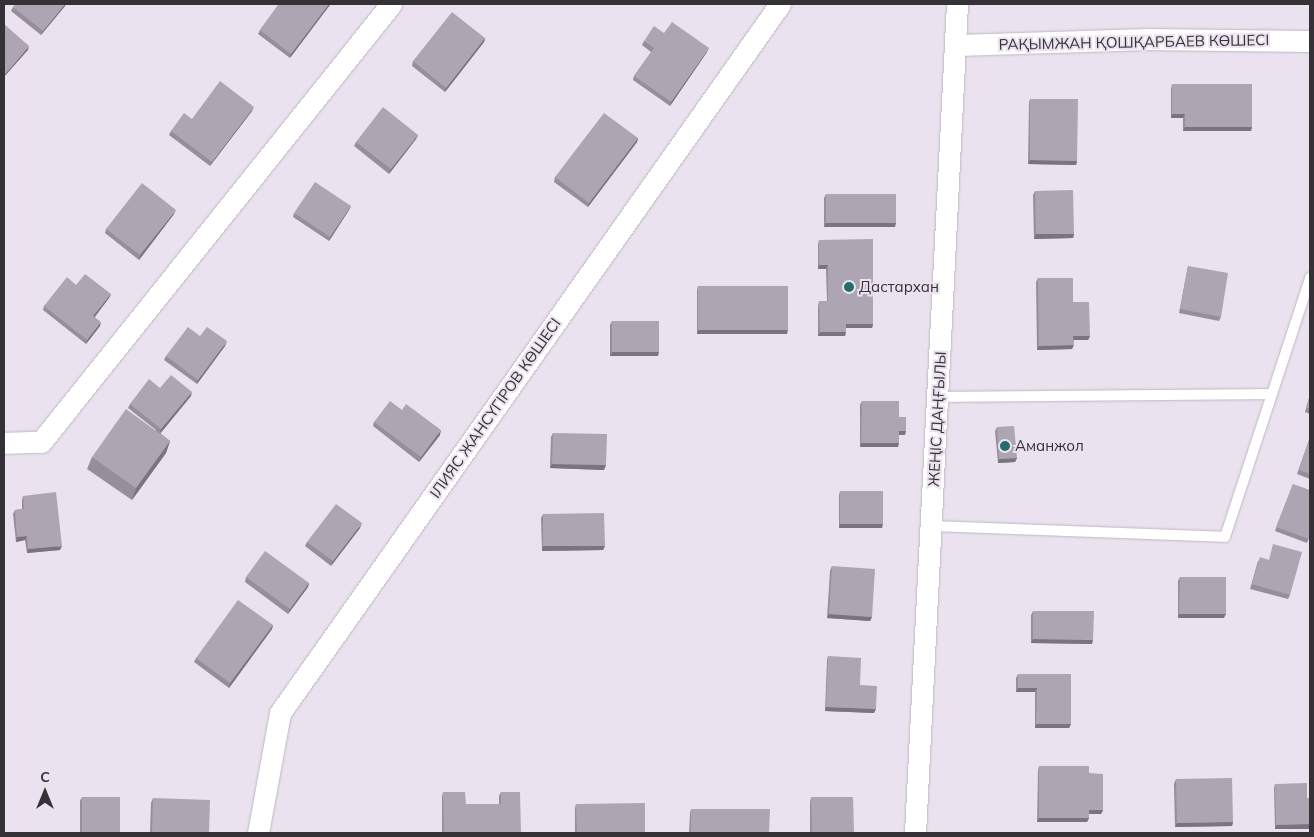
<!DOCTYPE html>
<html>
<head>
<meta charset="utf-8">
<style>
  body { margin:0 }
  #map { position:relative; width:1314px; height:837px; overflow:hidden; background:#ebe2ef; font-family:Mulish,sans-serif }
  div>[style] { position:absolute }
  .roads { filter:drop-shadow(0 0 1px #bfb7c3) drop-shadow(0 0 1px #bfb7c3) }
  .service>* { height:10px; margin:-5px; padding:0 5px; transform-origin:5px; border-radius:5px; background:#fff }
  .minor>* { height:21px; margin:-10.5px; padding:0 10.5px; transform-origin:10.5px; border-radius:10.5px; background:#fff }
  .wall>* { inset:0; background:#968e99 }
  .shaded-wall>* { inset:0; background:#7a747d }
  .building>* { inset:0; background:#aea5b2 }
  .dots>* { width:14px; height:14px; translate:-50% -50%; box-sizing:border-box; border:2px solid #ebe2ef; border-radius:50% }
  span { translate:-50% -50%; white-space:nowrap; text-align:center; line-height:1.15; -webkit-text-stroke:4px #ebe2ef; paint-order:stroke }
  .street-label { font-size:15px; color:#353237 }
  .poi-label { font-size:15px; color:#353237 }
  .left { translate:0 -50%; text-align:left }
  .frame { position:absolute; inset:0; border:5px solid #353237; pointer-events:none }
  .north { position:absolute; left:20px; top:767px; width:50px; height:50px; -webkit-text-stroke:4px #ebe2ef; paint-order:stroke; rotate:0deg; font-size:14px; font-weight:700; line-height:20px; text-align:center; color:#353237 }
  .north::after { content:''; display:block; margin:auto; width:18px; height:22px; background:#353237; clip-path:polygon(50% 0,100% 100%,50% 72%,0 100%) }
</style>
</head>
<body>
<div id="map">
  <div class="roads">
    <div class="service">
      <div style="left:938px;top:397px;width:334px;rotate:-0.5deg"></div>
      <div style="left:931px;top:526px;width:294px;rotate:2.1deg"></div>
      <div style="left:1225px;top:537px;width:273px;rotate:-71.8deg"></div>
    </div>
    <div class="minor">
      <div style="left:957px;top:45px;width:190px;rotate:-1.8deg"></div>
      <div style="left:1147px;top:39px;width:163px;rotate:0.7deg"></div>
      <div style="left:4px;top:443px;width:37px;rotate:-2deg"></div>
      <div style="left:41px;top:442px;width:561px;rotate:-51.37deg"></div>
      <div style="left:258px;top:833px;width:122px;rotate:-79.6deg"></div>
      <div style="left:280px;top:713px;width:868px;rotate:-54.81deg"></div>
      <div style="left:915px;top:833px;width:830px;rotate:-87.1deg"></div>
    </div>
  </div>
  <div class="wall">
    <div style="clip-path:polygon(279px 4px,330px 4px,290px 58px,258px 34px,260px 30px)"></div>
    <div style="clip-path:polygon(65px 6px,41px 35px,11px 11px,13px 7px)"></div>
    <div style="clip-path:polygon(664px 33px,707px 52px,670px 106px,633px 80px,634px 76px,651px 52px,642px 45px,644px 41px)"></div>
    <div style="clip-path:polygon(485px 38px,484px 42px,445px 92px,412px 66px,413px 61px)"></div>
    <div style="clip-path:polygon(1172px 84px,1252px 127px,1251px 131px,1183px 131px,1183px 118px,1171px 118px,1171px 89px)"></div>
    <div style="clip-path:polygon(1030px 99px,1077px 161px,1076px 165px,1028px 164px,1029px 103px)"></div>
    <div style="clip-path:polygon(252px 111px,210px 166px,169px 135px,171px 131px,192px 119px)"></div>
    <div style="clip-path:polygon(418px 135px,416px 139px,389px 174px,354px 146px,356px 142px)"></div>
    <div style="clip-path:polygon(638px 138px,637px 142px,588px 207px,554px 182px,555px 177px)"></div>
    <div style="clip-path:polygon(1035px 191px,1074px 234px,1073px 238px,1034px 239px,1033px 195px)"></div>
    <div style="clip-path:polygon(826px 194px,895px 227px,824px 227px,824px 198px)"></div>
    <div style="clip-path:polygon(351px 206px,349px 210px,329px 241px,293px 217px,294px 213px)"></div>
    <div style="clip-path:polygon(174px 214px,139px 260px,105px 233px,106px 229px)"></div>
    <div style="clip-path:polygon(819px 240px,873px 324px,872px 328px,846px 328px,845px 336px,818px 336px,818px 306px,819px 301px,827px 301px,826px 269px,818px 269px,818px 244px)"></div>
    <div style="clip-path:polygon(1188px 266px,1221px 317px,1219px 321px,1179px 313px,1187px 271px)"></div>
    <div style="clip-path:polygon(1038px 278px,1073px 302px,1090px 336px,1088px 340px,1074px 340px,1072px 349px,1037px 350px,1036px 282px)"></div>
    <div style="clip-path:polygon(76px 285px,111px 294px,109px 298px,95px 317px,100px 326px,86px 344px,43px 310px,44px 306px)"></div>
    <div style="clip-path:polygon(698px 286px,787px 334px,697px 334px,697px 290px)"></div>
    <div style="clip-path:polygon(612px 321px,658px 356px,610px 356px,610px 325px)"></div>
    <div style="clip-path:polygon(200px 336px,225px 346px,197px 384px,164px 360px,166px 356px)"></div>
    <div style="clip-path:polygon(160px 388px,191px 396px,160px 433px,170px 441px,166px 453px,132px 500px,87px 469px,92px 457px,156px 430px,128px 408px,130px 404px)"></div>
    <div style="clip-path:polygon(1310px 395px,1310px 414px,1305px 412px)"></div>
    <div style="clip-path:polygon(862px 401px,899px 417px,905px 435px,899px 435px,898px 447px,860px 447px,860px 405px)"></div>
    <div style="clip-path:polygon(402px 410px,440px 435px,419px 462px,373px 426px,374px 422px)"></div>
    <div style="clip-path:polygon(997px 427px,1017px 458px,1015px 462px,998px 463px,995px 431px)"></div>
    <div style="clip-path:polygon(553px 433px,606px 465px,604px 470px,550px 468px,551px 437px)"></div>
    <div style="clip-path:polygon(1310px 437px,1310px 479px,1297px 474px)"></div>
    <div style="clip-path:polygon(1293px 484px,1310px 536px,1307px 543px,1275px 531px)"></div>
    <div style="clip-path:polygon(840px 491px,882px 528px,839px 528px,839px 495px)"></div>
    <div style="clip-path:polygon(23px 496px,60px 550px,27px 553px,25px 540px,16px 542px,13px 514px,15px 510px,22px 509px,22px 500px)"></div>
    <div style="clip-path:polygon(543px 514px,605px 546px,603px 550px,542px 551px,541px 518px)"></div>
    <div style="clip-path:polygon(360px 528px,331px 566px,305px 546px,307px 542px)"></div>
    <div style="clip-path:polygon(1268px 560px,1290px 595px,1288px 599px,1250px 589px,1258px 561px)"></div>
    <div style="clip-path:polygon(832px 566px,872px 617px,870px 621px,827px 618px,830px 571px)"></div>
    <div style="clip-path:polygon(246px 577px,309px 583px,308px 587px,288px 614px,245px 582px)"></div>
    <div style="clip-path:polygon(1180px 577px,1224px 618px,1178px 618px,1178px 581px)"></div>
    <div style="clip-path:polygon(1033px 611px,1092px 644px,1031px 643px,1031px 615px)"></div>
    <div style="clip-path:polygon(273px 625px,272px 629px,229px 688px,194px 662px,196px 658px)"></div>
    <div style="clip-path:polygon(828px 656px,860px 685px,874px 713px,825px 711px,827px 660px)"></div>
    <div style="clip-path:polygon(1018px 674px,1071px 674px,1071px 724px,1069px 728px,1035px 728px,1035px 692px,1016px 692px,1016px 678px)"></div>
    <div style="clip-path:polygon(1039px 766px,1089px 773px,1103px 810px,1101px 814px,1089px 814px,1089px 818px,1087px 822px,1037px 822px,1038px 770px)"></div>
    <div style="clip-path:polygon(1176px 779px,1233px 822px,1232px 826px,1175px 827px,1174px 784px)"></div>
    <div style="clip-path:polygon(1275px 784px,1307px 798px,1310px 798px,1310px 829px,1275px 829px,1274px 788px)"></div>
    <div style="clip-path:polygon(443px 792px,466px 804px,499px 804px,499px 796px,501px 792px,521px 833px,442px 833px,442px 797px)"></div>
    <div style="clip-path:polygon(82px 797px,120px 833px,80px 833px,80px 801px)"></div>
    <div style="clip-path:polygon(811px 797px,854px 833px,810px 833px,810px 802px)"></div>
    <div style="clip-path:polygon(153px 798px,209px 833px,150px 833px,151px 803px)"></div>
    <div style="clip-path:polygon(576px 804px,645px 833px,575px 833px,575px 808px)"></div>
    <div style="clip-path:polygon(691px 809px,769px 833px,689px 833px,690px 813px)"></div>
  </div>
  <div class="shaded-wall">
    <div style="clip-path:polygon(65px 4px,66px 4px,65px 6px,41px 35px,43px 31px)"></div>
    <div style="clip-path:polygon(329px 4px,330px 4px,330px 5px,290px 58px,291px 54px)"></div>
    <div style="clip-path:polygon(485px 38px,484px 42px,445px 92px,446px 88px)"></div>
    <div style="clip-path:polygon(29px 46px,28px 50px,4px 77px,4px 75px)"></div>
    <div style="clip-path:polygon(709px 48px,707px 52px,670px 106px,671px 102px)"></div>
    <div style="clip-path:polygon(254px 107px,252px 111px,210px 166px,212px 162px)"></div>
    <div style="clip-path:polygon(1172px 114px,1185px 114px,1183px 118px,1171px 118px)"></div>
    <div style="clip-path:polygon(1185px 127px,1252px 127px,1251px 131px,1183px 131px)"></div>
    <div style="clip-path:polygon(418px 135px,416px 139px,389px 174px,391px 169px)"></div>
    <div style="clip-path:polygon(638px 138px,637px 142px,588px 207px,589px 203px)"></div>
    <div style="clip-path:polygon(1030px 160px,1077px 161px,1076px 165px,1028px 164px)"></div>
    <div style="clip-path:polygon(351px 206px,349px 210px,329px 241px,330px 237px)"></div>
    <div style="clip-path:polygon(176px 210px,174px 214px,139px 260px,140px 255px)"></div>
    <div style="clip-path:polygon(826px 223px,896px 223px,895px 227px,824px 227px)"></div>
    <div style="clip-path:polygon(1036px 234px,1074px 234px,1073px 238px,1034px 239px)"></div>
    <div style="clip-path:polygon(819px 265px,828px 265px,826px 269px,818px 269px)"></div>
    <div style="clip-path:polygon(111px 294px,109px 298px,92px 320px,93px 316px)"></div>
    <div style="clip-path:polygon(101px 322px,100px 326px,86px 344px,87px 340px)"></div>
    <div style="clip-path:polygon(846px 324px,873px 324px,872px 328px,845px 328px)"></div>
    <div style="clip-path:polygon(698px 330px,788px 330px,787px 334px,697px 334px)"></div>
    <div style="clip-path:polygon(820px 332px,846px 332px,845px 336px,818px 336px)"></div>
    <div style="clip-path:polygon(1073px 336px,1090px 336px,1088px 340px,1072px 340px)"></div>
    <div style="clip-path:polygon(227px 341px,225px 346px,197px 384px,198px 380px)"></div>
    <div style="clip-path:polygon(1074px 345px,1072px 349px,1037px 350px,1039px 346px)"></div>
    <div style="clip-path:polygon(612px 352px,659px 352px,658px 356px,610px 356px)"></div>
    <div style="clip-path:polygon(192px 392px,191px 396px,160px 434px,161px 429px)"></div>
    <div style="clip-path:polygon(441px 430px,440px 435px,419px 462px,421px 457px)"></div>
    <div style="clip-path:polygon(899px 431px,906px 431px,905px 435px,898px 435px)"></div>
    <div style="clip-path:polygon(170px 441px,166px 453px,132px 500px,136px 488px)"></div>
    <div style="clip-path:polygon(861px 443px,899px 443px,898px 447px,860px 447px)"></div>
    <div style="clip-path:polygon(1017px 458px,1015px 462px,998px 463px,999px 459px)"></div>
    <div style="clip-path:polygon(552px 464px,606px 465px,604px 470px,550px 468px)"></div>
    <div style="clip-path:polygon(362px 523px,360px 528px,331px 566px,333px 561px)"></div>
    <div style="clip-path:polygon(840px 524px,883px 524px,882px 528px,839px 528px)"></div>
    <div style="clip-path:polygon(27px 536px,25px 540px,16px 542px,17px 537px)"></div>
    <div style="clip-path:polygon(62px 546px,60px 550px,27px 553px,28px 549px)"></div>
    <div style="clip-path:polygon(543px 546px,605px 546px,603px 550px,542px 551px)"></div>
    <div style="clip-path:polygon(309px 583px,308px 587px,288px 614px,290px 609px)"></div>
    <div style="clip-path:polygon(829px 614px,872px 617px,870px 621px,827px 618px)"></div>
    <div style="clip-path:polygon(1179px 614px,1226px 614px,1224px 618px,1178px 618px)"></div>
    <div style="clip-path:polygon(273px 625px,272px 629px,229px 688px,230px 683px)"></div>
    <div style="clip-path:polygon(1033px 639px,1093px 640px,1092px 644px,1031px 643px)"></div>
    <div style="clip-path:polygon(1018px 688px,1037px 688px,1035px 692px,1016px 692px)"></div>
    <div style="clip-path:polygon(826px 707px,876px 709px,874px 713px,825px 711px)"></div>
    <div style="clip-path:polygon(1036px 724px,1071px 724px,1069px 728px,1035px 728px)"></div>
    <div style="clip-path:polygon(1089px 810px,1103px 810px,1101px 814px,1087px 814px)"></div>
    <div style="clip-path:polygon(1039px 818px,1089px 818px,1087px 822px,1037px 822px)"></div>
    <div style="clip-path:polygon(1233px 822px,1232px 826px,1175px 827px,1177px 823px)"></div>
    <div style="clip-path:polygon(1310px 824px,1310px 829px,1275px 829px,1276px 825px)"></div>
    <div style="clip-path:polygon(152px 832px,168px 833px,151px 833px)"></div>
  </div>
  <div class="building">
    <div style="clip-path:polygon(15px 4px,65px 4px,43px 31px,13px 7px)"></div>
    <div style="clip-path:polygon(279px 4px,329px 4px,291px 54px,260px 30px)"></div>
    <div style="clip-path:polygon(452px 12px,485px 38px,446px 88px,413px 61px)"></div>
    <div style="clip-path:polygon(672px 22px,709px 48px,671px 102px,634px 76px,654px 48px,644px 41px,654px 26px,664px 33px)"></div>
    <div style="clip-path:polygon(4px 24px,29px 46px,4px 75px)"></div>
    <div style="clip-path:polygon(220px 81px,254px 107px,212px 162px,171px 131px,184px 113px,192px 119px)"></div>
    <div style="clip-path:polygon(1172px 84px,1252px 84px,1252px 127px,1185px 127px,1185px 114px,1172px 114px)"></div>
    <div style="clip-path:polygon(1030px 99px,1078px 99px,1077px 161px,1030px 160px)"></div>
    <div style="clip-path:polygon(383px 107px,418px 135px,391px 169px,356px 142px)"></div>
    <div style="clip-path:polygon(604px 113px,638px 138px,589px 203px,555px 177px)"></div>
    <div style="clip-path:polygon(315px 182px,351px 206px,330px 237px,294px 213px)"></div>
    <div style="clip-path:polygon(142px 183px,176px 210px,140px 255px,106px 229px)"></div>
    <div style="clip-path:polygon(1073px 190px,1074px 234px,1036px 234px,1035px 191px)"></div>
    <div style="clip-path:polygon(826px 194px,896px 194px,896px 223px,826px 223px)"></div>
    <div style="clip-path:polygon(873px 239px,873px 324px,846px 324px,846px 332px,820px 332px,819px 301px,828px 301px,828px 265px,819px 265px,819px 240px)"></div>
    <div style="clip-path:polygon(1188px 266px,1228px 273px,1221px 317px,1180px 309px)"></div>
    <div style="clip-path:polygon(85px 274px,111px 294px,93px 316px,101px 322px,87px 340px,44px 306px,67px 277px,76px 285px)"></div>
    <div style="clip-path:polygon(1038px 278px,1073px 278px,1073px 302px,1089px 302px,1090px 336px,1073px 336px,1074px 345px,1039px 346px)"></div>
    <div style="clip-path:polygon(698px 286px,788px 286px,788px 330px,698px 330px)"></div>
    <div style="clip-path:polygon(612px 321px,659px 321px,659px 352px,612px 352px)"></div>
    <div style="clip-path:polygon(188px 327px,200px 336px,207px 327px,227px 341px,198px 380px,166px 356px)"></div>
    <div style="clip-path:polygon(171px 375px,192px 392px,161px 429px,130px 404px,149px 379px,160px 388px)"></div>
    <div style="clip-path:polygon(1310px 395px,1310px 409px,1306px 407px)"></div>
    <div style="clip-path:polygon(390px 401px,402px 410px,406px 404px,441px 430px,421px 457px,374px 422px)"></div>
    <div style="clip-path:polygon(862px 401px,899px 401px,899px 417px,906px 417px,906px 431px,899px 431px,899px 443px,861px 443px)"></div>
    <div style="clip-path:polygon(126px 409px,170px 441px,136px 488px,92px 457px)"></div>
    <div style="clip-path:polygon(1014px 426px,1017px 458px,999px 459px,997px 427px)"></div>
    <div style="clip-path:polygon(553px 433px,607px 434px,606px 465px,552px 464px)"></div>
    <div style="clip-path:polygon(1310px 437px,1310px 474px,1299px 470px)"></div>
    <div style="clip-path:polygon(1293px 484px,1310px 490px,1310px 536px,1309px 539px,1276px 527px)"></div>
    <div style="clip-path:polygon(840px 491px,883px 491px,883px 524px,840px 524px)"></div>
    <div style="clip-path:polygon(56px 492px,62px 546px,28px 549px,27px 536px,17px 537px,15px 510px,24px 509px,23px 496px)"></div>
    <div style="clip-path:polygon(336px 504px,362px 523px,333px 561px,307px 542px)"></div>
    <div style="clip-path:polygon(604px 513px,605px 546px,543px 546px,543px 514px)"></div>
    <div style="clip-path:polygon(1273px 544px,1302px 552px,1290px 595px,1252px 584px,1260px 557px,1269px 560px)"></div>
    <div style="clip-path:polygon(265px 551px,309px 583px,290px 609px,246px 577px)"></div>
    <div style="clip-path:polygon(832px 566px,875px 569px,872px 617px,829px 614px)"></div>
    <div style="clip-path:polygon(1180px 577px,1226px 577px,1226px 614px,1179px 614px)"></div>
    <div style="clip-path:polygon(238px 600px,273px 625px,230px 683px,196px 658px)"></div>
    <div style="clip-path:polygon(1033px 611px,1094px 611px,1093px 640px,1033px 639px)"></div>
    <div style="clip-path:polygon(828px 656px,861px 658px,860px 685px,877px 686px,876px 709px,826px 707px)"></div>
    <div style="clip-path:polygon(1018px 674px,1071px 674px,1071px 724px,1036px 724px,1037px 688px,1018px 688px)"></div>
    <div style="clip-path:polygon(1039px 766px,1089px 766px,1089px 773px,1103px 774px,1103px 810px,1089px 810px,1089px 818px,1039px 818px)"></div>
    <div style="clip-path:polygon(1232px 778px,1233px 822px,1177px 823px,1176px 779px)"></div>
    <div style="clip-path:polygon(1307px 783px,1307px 798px,1310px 798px,1310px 824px,1276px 825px,1275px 784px)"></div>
    <div style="clip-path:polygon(443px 792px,465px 792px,466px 804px,501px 804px,501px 792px,520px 792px,521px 833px,444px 833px)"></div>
    <div style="clip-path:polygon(82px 797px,120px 797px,120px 833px,82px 833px)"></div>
    <div style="clip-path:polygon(811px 797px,853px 797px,854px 833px,812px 833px)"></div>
    <div style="clip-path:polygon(153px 798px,210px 800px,209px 833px,168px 833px,152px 832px)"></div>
    <div style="clip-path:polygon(645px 803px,645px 833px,577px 833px,576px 804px)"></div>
    <div style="clip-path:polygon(691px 809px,770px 809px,769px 833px,691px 833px)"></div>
    <div style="clip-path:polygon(1057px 832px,1057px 833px,1016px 833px)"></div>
  </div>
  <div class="dots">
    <div style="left:849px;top:287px;background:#236d6a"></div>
    <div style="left:1005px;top:446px;background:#236d6a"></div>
  </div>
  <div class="street-label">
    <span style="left:1134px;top:42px;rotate:-1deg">РАҚЫМЖАН ҚОШҚАРБАЕВ КӨШЕСІ</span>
    <span style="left:495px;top:408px;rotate:-55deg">ІЛИЯС ЖАНСҮГІРОВ КӨШЕСІ</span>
    <span style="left:937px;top:419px;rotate:-87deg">ЖЕҢІС ДАҢҒЫЛЫ</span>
  </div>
  <div class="poi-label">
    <span class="left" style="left:859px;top:287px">Дастархан</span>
    <span class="left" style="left:1015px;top:446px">Аманжол</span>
  </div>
  <div class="frame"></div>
  <div class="north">С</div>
</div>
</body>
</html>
